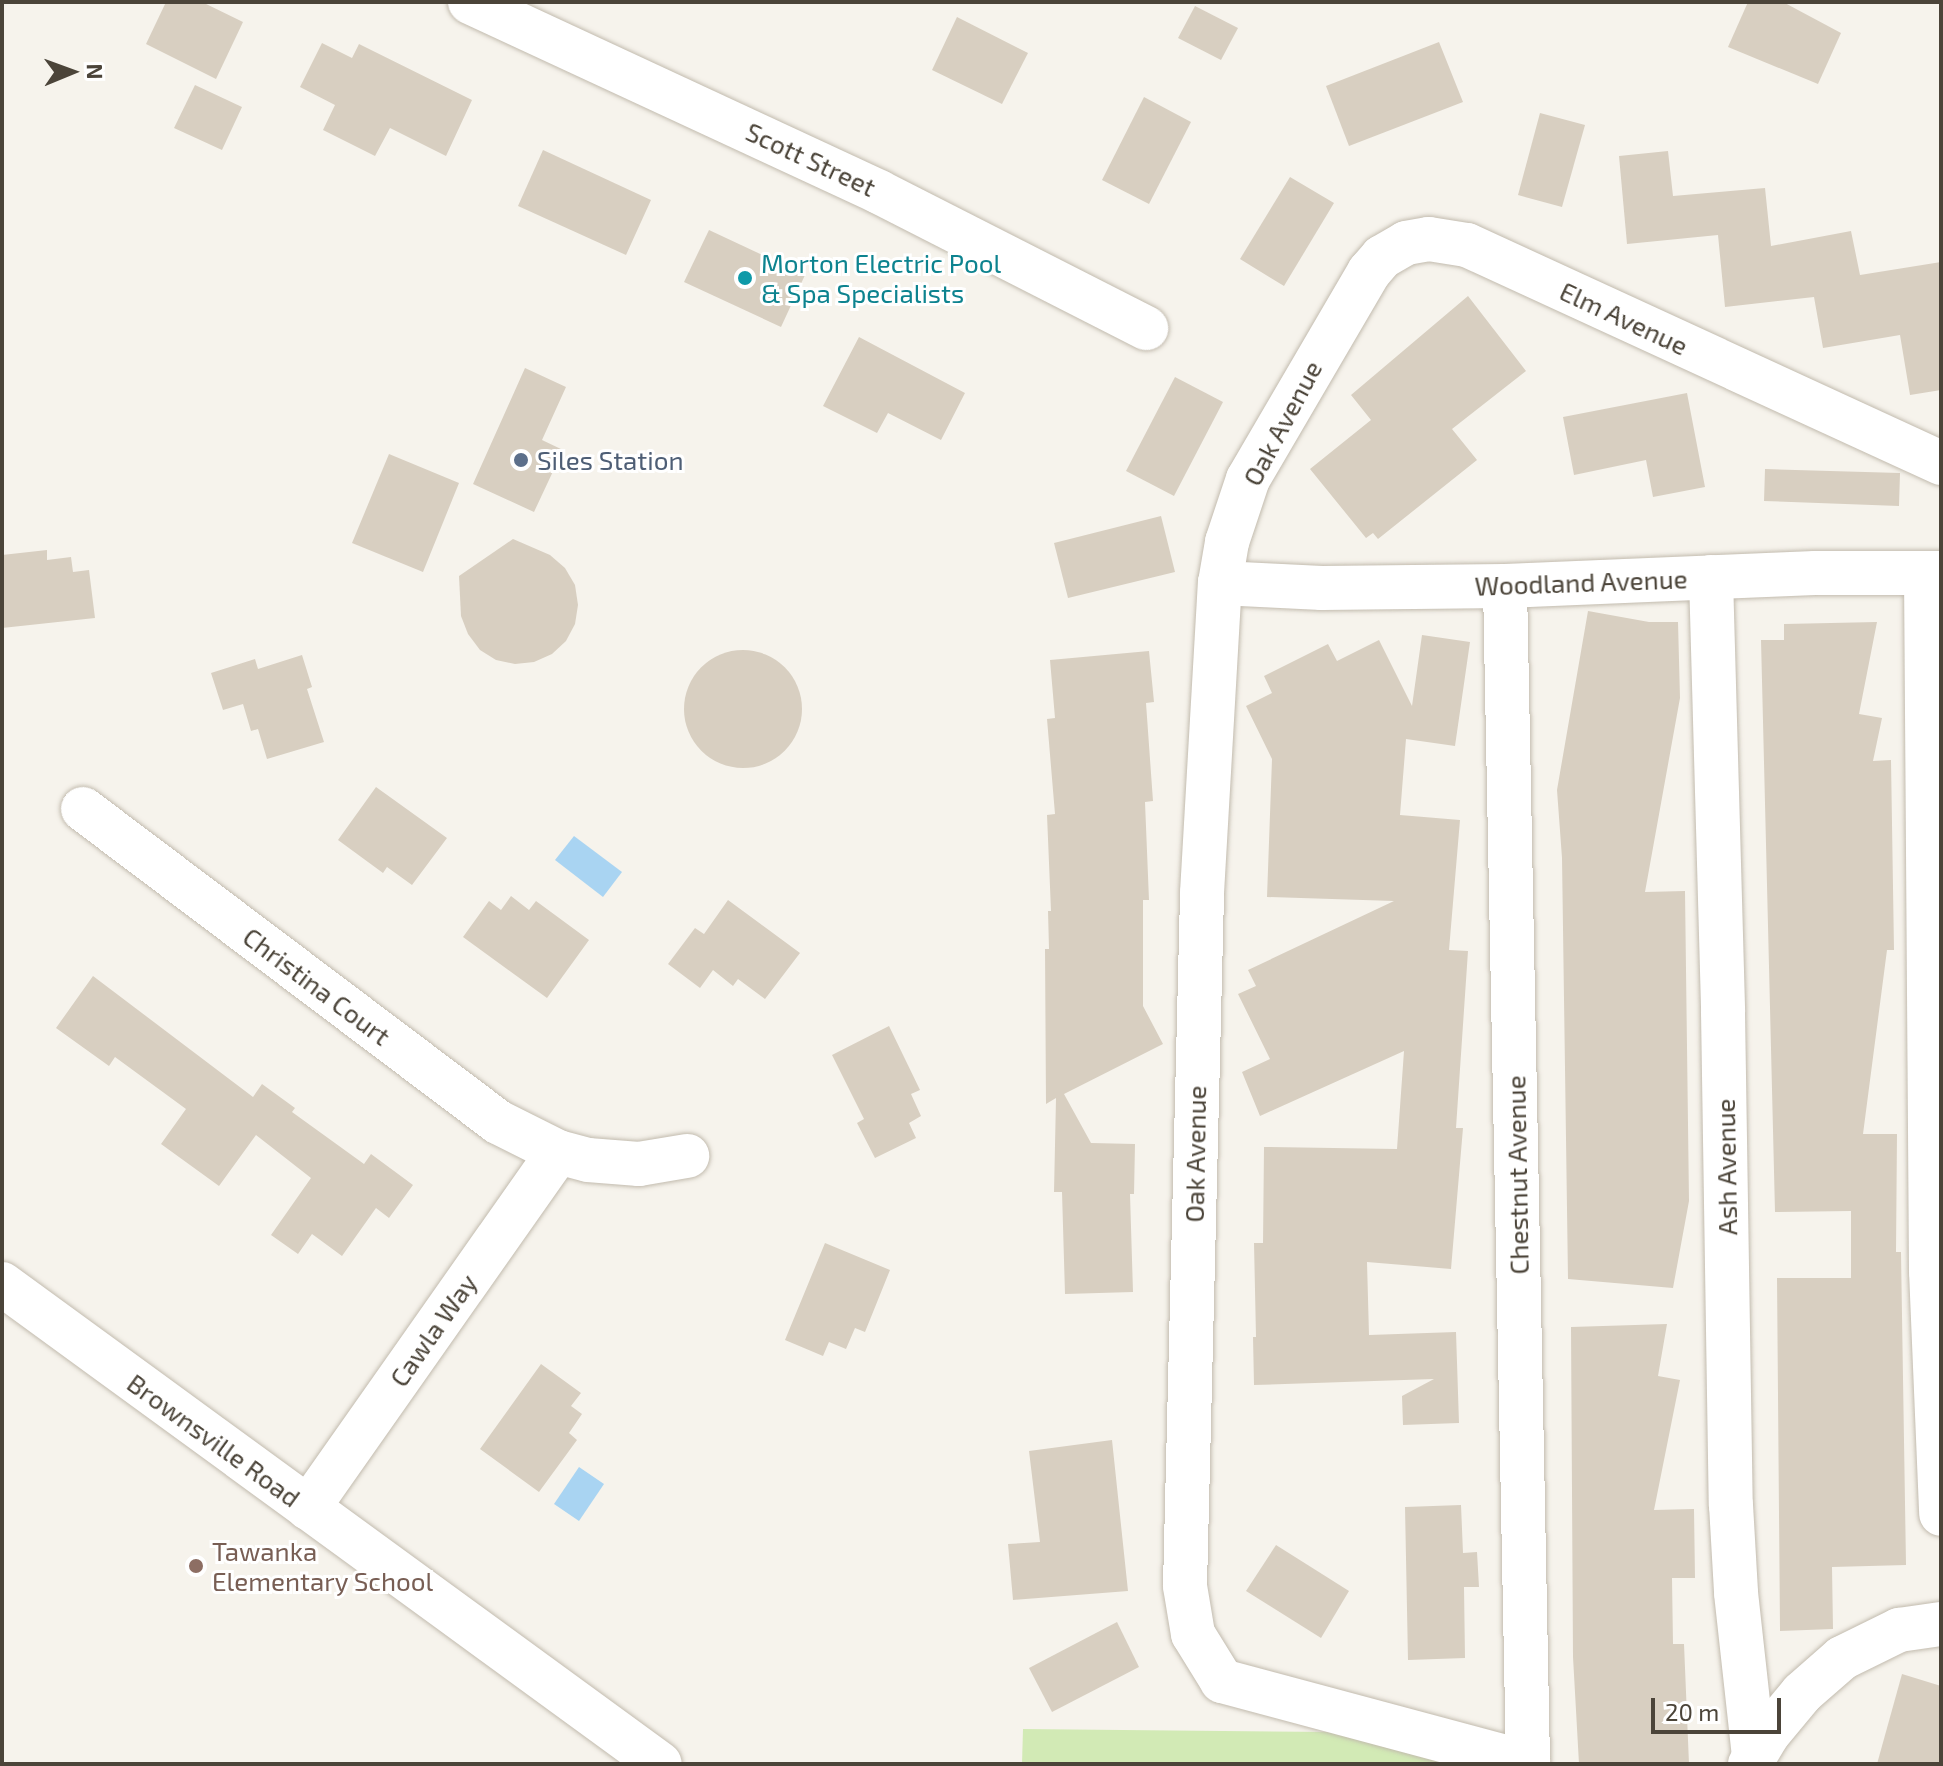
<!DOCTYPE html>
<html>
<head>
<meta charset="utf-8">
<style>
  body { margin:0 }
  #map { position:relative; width:1943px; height:1766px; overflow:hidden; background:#f6f3ec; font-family:"Exo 2",sans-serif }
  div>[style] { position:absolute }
  .green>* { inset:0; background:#d2eab5 }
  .water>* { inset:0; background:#a9d4f2 }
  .building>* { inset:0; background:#d8cfc1 }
  .round { border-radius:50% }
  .roads { filter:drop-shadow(0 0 2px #c2bbae) drop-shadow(0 0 2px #c2bbae) }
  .minor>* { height:44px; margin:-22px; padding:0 22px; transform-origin:22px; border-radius:22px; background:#fff }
  .dots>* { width:22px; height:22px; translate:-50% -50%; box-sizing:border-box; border:4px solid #fff; border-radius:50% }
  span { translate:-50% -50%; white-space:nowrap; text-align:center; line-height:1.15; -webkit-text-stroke:6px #fff; paint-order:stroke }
  .street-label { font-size:26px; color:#4b4439 }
  .culture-label { font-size:26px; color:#0d838f }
  .left { translate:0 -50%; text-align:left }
  .service-label { font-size:26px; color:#4e5e75 }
  .education-label { font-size:26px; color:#785e54 }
  .frame { position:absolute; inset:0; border:4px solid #4b4439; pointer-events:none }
  .north { position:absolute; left:32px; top:32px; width:80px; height:80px; -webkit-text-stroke:6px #fff; paint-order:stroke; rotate:89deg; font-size:22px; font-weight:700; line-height:32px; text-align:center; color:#4b4439 }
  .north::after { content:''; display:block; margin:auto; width:28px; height:36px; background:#4b4439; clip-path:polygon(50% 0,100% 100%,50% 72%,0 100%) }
  .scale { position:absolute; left:1651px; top:1698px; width:130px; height:36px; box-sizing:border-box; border:4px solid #4b4439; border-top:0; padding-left:10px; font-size:24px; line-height:28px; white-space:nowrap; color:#4b4439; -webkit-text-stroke:6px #fff; paint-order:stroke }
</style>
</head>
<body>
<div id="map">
  <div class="green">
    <div style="clip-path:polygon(1023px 1729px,1334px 1732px,1449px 1764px,1022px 1764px)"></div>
  </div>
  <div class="water">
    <div style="clip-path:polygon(574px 836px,622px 872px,603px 897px,555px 860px)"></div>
    <div style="clip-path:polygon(579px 1467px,604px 1484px,579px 1521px,554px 1504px)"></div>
  </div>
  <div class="building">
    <div style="clip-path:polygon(166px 2px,202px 2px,243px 22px,216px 79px,146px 44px)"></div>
    <div style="clip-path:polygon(1748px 2px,1783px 2px,1841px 33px,1818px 84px,1728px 47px)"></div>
    <div style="clip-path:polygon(1195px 6px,1238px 28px,1221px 60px,1178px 38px)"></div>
    <div style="clip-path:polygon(957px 17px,1028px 53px,1002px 104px,932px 70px)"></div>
    <div style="clip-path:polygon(1439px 42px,1463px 102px,1349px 146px,1326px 86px)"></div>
    <div style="clip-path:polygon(322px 43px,352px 58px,359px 44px,472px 100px,446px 156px,390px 128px,375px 156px,323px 130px,335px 105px,300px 87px)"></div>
    <div style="clip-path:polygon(195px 85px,242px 107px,222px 150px,174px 128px)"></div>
    <div style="clip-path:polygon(1144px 97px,1191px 122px,1149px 204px,1102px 180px)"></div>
    <div style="clip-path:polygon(1540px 113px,1585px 125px,1562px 207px,1518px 195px)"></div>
    <div style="clip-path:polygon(543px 150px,651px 200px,626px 255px,518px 206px)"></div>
    <div style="clip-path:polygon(1668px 151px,1673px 196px,1765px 188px,1771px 246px,1851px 231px,1860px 275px,1941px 262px,1941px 390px,1910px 395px,1900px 335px,1823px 348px,1814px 297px,1725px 307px,1718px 235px,1627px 244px,1619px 156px)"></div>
    <div style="clip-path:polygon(1290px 177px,1334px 203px,1284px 286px,1240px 259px)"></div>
    <div style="clip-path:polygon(709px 230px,805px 275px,781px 327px,684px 282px)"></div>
    <div style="clip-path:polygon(1468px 296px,1526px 371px,1452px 429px,1477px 460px,1378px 539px,1373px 533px,1366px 538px,1310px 469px,1371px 420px,1351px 395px)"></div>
    <div style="clip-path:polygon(859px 337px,965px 393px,941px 440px,888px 413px,877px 433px,823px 406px)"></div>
    <div style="clip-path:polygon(525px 368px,566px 387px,542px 440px,563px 450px,534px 512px,473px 484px)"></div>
    <div style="clip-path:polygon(1175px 377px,1223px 402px,1174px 496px,1126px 471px)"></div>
    <div style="clip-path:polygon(1687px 393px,1705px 487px,1653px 497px,1646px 460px,1574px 475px,1563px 417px)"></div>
    <div style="clip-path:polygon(389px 454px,459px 483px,423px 572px,352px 543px)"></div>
    <div style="clip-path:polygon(1765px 469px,1900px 473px,1899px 506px,1764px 501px)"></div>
    <div style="clip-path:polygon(1161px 516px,1175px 572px,1068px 598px,1054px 543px)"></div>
    <div style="clip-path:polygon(513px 539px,550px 555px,565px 568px,575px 585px,578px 605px,575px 624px,566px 641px,552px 654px,534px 662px,515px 664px,496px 660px,480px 650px,468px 634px,461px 616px,459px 576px)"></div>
    <div style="clip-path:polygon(47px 550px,47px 560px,71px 557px,73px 572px,89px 570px,95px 618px,2px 628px,2px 555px)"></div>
    <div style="clip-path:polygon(1588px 611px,1649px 622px,1678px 622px,1680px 698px,1645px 892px,1685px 891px,1689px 1201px,1673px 1288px,1568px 1279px,1562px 858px,1557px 790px)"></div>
    <div style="clip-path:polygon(1877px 622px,1859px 714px,1882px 718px,1873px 761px,1891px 760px,1894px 950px,1887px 950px,1863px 1134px,1897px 1134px,1896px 1252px,1901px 1252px,1906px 1565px,1832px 1567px,1833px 1629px,1780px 1631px,1777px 1278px,1851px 1278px,1851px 1211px,1775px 1212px,1761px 640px,1784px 640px,1784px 624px)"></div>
    <div style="clip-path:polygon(1422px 635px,1470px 642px,1455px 746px,1406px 739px,1400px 815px,1460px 820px,1449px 950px,1468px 951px,1456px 1128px,1463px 1128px,1451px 1269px,1367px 1262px,1369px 1335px,1456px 1332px,1459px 1423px,1403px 1425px,1402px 1396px,1434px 1379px,1254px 1385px,1253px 1337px,1256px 1337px,1254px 1243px,1263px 1243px,1264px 1147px,1397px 1149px,1404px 1051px,1260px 1116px,1242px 1072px,1270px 1059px,1238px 994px,1256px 986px,1248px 970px,1394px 901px,1267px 897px,1272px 759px,1246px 706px,1272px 693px,1264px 676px,1328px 644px,1337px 661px,1379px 640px,1412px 706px)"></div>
    <div class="round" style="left:684px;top:650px;width:118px;height:118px"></div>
    <div style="clip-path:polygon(1149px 651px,1154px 702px,1146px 703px,1153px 801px,1145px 802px,1149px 900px,1143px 900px,1143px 1006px,1163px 1044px,1064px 1094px,1091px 1143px,1135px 1144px,1134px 1194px,1130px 1194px,1133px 1292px,1065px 1294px,1062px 1192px,1054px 1192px,1056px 1098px,1046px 1104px,1045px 949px,1049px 949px,1048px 911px,1051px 911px,1047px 815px,1055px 814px,1047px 719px,1055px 718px,1050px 660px)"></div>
    <div style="clip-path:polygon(302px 655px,312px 687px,307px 689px,324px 742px,267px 759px,258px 729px,251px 731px,243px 704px,223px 710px,211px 673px,255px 659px,258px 669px)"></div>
    <div style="clip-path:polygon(376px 787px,447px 838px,412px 885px,387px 867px,383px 873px,338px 840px)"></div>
    <div style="clip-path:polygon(511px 896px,529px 910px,536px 901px,589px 940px,547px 998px,463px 937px,489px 901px,501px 910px)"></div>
    <div style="clip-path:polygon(728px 900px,800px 953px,765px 999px,738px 979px,733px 986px,713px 970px,700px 988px,668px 964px,695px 928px,704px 934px)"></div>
    <div style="clip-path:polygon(93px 976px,253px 1097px,262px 1084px,295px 1108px,292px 1112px,364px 1164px,371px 1154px,413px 1185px,389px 1218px,376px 1208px,342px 1256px,312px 1234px,298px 1254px,271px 1235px,311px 1178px,256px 1135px,219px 1186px,161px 1144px,186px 1109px,115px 1057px,109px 1066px,56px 1028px)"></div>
    <div style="clip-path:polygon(889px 1026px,920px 1090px,911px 1094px,921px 1116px,909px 1123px,916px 1138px,875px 1158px,857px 1123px,864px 1119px,832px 1055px)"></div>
    <div style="clip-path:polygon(825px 1243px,890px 1270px,865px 1332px,855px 1328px,846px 1349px,829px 1342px,823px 1356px,785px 1340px)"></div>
    <div style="clip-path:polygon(1667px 1324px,1658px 1376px,1680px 1380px,1654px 1510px,1694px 1509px,1695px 1578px,1672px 1578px,1673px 1644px,1684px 1644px,1689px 1764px,1579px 1764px,1573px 1657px,1571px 1327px)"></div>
    <div style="clip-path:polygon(541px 1364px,581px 1393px,571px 1406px,582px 1414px,569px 1433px,577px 1440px,539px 1492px,480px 1449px)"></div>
    <div style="clip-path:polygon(1112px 1440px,1128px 1591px,1013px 1600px,1008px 1544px,1040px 1542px,1029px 1451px)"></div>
    <div style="clip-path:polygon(1461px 1505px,1463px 1553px,1477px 1552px,1479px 1587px,1464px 1587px,1465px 1658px,1408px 1660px,1405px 1507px)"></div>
    <div style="clip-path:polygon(1276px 1545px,1349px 1591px,1321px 1638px,1246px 1591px)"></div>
    <div style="clip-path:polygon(1117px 1622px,1139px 1667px,1052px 1712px,1029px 1668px)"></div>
    <div style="clip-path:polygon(1902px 1674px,1941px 1686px,1941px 1764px,1877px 1764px)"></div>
  </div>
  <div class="roads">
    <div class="minor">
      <div style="left:470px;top:2px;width:451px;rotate:24.9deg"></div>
      <div style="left:879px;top:192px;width:300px;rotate:27deg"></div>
      <div style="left:1926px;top:573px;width:698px;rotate:89.59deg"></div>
      <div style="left:1931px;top:1271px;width:243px;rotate:87.6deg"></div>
      <div style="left:1711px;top:577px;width:435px;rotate:88.4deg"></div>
      <div style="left:1723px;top:1012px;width:493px;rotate:89.1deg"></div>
      <div style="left:1731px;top:1505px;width:88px;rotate:86.7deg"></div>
      <div style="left:1736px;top:1593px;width:165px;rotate:83.7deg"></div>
      <div style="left:1220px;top:583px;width:102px;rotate:2.8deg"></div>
      <div style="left:1322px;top:588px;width:183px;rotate:-0.6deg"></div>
      <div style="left:1505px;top:586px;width:310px;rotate:-2.4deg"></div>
      <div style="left:1815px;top:573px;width:126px"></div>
      <div style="left:1505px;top:586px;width:1178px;rotate:88.88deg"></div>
      <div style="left:83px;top:809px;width:520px;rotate:37.02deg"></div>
      <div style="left:498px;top:1122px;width:67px;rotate:26.6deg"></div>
      <div style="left:558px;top:1152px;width:31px;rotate:15deg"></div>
      <div style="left:588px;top:1160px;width:51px;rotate:4.5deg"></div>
      <div style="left:639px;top:1164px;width:49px;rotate:-9.5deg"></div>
      <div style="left:2px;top:1284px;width:814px;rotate:36.11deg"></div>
      <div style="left:308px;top:1508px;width:435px;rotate:-54.9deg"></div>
      <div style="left:1528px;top:1763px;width:317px;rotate:-165deg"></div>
      <div style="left:1222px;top:1681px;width:55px;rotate:-121.7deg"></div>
      <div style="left:1193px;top:1634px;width:49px;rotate:-99.5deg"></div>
      <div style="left:1185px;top:1586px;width:693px;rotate:-88.59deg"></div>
      <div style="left:1202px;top:893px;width:311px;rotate:-86.7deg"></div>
      <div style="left:1220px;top:583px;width:42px;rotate:-80.3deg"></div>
      <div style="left:1227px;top:542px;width:66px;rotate:-71.6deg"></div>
      <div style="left:1248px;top:479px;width:240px;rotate:-59.7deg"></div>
      <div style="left:1369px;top:272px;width:20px;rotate:-49deg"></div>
      <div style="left:1382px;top:257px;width:28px;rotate:-30deg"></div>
      <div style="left:1406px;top:243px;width:23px;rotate:-10deg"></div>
      <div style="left:1429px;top:239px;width:38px;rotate:9deg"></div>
      <div style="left:1467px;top:245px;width:522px;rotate:24.7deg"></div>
      <div style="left:1750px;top:1764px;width:35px;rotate:-59deg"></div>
      <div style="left:1768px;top:1734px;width:53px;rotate:-50.3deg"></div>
      <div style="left:1802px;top:1693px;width:53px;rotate:-41.2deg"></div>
      <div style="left:1842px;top:1658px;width:64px;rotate:-26.2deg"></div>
      <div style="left:1899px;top:1630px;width:42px;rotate:-8.1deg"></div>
    </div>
  </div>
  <div class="dots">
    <div style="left:745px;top:278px;background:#0f9aa8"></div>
    <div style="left:521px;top:460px;background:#5c6f8a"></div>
    <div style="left:196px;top:1566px;background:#8d6e63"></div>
  </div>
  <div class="street-label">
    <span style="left:811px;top:159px;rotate:25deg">Scott Street</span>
    <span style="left:1624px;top:318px;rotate:25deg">Elm Avenue</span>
    <span style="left:1282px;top:423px;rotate:-62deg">Oak Avenue</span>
    <span style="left:1581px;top:582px;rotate:-2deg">Woodland Avenue</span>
    <span style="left:317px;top:986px;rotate:37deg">Christina Court</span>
    <span style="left:1195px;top:1154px;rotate:-89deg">Oak Avenue</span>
    <span style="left:1726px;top:1167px;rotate:-91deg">Ash Avenue</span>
    <span style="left:1517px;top:1175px;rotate:-91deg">Chestnut Avenue</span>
    <span style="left:433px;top:1330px;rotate:-55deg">Cawla Way</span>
    <span style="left:214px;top:1440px;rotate:36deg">Brownsville Road</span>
  </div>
  <div class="culture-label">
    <span class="left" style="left:761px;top:278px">Morton Electric Pool<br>&amp; Spa Specialists</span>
  </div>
  <div class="service-label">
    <span class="left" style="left:537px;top:460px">Siles Station</span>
  </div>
  <div class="education-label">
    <span class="left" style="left:212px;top:1566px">Tawanka<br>Elementary School</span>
  </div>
  <div class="frame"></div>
  <div class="north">N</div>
  <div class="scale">20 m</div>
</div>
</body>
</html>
